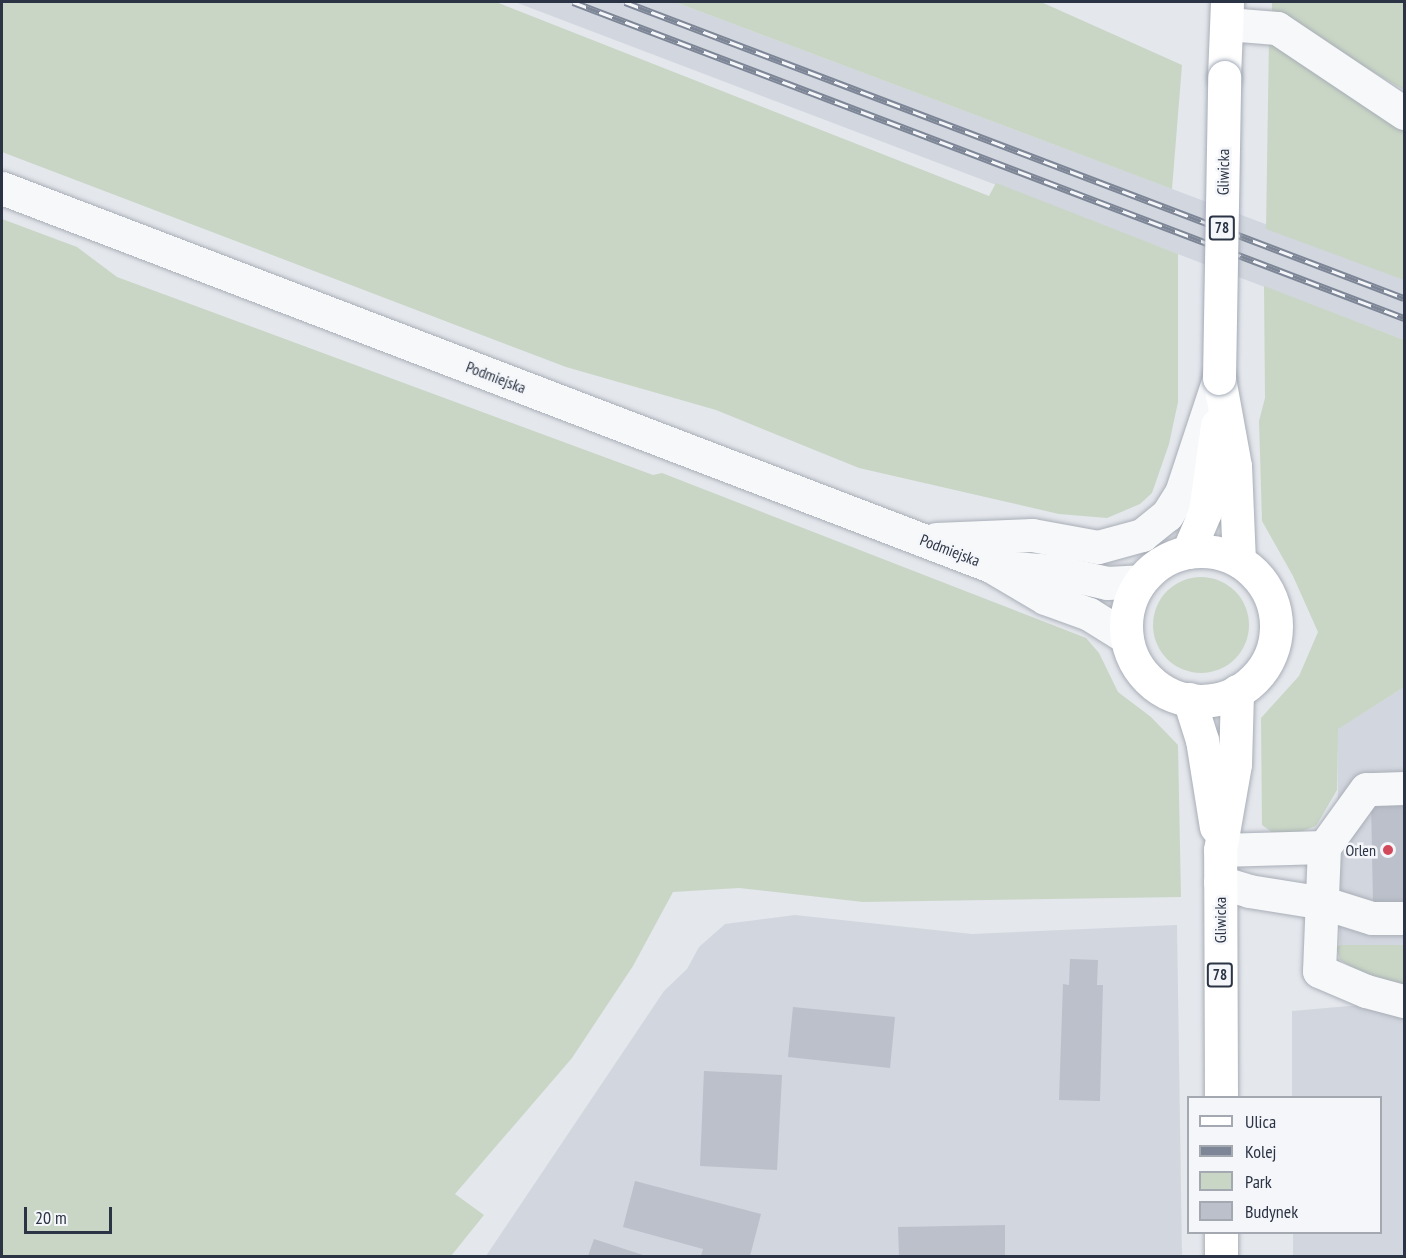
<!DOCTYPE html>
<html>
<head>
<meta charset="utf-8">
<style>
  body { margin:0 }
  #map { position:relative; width:1406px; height:1258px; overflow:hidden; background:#e4e7ec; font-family:"PT Sans Narrow",sans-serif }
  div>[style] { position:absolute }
  .built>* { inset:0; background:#d2d6de }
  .green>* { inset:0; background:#c9d6c5 }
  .round { border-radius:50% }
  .building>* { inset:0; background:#bbc0ca }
  .roads { filter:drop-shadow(0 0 2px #a9aeb7) drop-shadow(0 0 2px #a9aeb7) }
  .minor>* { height:33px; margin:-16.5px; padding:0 16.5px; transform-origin:16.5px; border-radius:16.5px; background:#f7f8fa }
  .major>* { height:33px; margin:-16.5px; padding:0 16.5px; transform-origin:16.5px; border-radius:16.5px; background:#fff }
  .major>.ring { margin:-16.5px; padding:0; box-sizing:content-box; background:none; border:33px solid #fff; border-radius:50% }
  .rail>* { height:7px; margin-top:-3.5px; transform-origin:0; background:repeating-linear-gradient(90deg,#f4f6f9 0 14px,#7d8696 0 28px); box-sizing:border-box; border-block:2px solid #7d8696 }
  .bridges { filter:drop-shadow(0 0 2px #a3abb8) drop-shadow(0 0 2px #a3abb8) }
  .major-bridge>* { height:33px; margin:-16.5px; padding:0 16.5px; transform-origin:16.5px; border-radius:16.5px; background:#fff }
  .dots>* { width:16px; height:16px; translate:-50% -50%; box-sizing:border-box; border:3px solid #f4f6f9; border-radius:50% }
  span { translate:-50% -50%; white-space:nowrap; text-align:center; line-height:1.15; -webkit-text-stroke:5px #f4f6f9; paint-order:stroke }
  .shield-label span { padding:2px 4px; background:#f4f6f9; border:2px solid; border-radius:4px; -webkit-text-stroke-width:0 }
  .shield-label { font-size:15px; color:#2b3445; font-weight:700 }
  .street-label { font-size:16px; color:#2b3445 }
  .poi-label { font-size:16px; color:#2b3445 }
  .right { translate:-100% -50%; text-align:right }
  .frame { position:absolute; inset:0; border:3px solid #2b3445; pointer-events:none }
  .legend { position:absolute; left:1187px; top:1096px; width:195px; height:138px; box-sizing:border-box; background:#f4f6f9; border:2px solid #a4a8b1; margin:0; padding:8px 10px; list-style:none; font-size:18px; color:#2b3445 }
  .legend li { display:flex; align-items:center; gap:12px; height:30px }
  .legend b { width:30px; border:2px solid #a4a8b1 }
  .scale { position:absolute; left:24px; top:1207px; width:88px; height:27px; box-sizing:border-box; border:3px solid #2b3445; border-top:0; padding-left:8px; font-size:18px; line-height:21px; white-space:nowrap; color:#2b3445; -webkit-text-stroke:4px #f4f6f9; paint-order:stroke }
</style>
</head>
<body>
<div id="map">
  <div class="built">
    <div style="clip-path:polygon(515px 2px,675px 2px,1404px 276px,1404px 340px)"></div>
    <div style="clip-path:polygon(1404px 687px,1404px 945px,1340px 945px,1337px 729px)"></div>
    <div style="clip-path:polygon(795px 915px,972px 934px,1177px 925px,1182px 1256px,486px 1256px,664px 991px,687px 969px,699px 947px,725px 924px)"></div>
    <div style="clip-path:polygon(1361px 1005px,1404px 1016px,1404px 1256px,1293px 1256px,1293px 1233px,1380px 1232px,1380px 1098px,1292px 1098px,1292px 1011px)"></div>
  </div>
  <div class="green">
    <div style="clip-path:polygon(2px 2px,496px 2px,989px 196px,996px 183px,1178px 254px,1178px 402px,1169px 444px,1152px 493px,1140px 504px,1107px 518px,1059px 514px,859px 468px,716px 410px,566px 367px,2px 152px)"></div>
    <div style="clip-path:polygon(675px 2px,1041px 2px,1182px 65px,1172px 189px)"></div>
    <div style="clip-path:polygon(1272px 2px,1404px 2px,1404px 90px,1272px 13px)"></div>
    <div style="clip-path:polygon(1269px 38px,1404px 122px,1404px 280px,1266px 229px)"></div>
    <div style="clip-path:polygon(2px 219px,77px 247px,117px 277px,653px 475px,662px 473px,1086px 638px,1099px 653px,1118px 692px,1151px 717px,1178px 745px,1181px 897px,863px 902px,739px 888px,673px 892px,633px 966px,572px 1058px,455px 1194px,484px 1215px,451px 1256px,2px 1256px)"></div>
    <div style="clip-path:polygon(1264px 286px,1404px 340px,1404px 687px,1338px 729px,1337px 790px,1316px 826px,1281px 839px,1262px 825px,1261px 718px,1299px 676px,1318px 632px,1293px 576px,1262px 521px,1259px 421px,1265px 398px)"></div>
    <div class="round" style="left:1153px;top:577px;width:96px;height:96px"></div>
    <div style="clip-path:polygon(1340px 945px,1404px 945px,1404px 988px,1377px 982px,1340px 960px,1336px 947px)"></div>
  </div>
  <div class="building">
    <div style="clip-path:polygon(1404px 801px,1404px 902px,1373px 902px,1371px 802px)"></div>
    <div style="clip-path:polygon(1070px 959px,1098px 960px,1097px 985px,1103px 985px,1100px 1101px,1059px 1100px,1063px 984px,1069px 985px)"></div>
    <div style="clip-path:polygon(793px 1007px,895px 1017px,890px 1068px,788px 1057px)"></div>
    <div style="clip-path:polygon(704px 1071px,782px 1075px,777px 1170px,700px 1166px)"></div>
    <div style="clip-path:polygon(635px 1181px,761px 1214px,750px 1256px,701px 1256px,703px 1249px,623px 1227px)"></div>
    <div style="clip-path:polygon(1005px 1225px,1005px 1256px,899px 1256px,898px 1227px)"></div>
    <div style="clip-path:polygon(594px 1239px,646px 1256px,588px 1256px)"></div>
  </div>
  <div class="roads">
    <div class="minor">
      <div style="left:1227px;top:24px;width:50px;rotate:4.6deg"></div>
      <div style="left:1277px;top:28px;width:153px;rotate:33.8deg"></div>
      <div style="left:2px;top:188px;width:1059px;rotate:20.92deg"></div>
      <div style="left:991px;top:566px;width:63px;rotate:30.7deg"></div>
      <div style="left:1045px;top:598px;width:47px;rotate:20deg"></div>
      <div style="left:1089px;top:614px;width:44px;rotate:31.9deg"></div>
      <div style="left:936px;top:539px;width:96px;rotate:-2.4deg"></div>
      <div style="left:1032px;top:535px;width:67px;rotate:10.3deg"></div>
      <div style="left:1098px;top:547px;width:46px;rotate:-15.3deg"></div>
      <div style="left:1142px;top:535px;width:32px;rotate:-39deg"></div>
      <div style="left:1167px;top:515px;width:26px;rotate:-58deg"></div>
      <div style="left:1181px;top:493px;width:121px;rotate:-71.7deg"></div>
      <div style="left:999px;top:567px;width:55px;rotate:4.2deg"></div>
      <div style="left:1054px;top:571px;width:54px;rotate:12.8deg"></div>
      <div style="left:1107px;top:583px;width:33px;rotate:-3deg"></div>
      <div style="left:1404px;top:788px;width:38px;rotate:178deg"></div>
      <div style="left:1366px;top:789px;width:72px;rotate:125.9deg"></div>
      <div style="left:1324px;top:847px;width:124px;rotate:92.3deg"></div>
      <div style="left:1319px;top:971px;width:51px;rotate:23.1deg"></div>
      <div style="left:1366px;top:991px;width:39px;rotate:15deg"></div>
      <div style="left:1220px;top:850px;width:104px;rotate:-1.7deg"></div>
      <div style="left:1220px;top:882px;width:30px;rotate:17deg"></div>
      <div style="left:1249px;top:891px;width:76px;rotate:9.1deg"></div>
      <div style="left:1324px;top:903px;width:50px;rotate:17.4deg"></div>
      <div style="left:1372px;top:918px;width:32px"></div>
    </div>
    <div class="major">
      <div style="left:1224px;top:77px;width:75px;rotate:-87.7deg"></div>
      <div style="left:1219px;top:378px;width:89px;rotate:79.7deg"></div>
      <div style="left:1235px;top:466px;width:95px;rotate:87.6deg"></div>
      <div class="ring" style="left:1126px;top:551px;width:117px;height:117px"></div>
      <div style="left:1188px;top:552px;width:43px;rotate:-67deg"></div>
      <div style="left:1205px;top:512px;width:88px;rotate:-82.1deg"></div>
      <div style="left:1189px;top:699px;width:43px;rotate:72.4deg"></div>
      <div style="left:1202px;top:740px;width:88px;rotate:80.9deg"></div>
      <div style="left:1221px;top:1098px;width:248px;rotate:-90.2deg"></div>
      <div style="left:1220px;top:850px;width:87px;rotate:-80.1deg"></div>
      <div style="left:1235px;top:764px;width:73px;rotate:-88.4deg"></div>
      <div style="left:1221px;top:1232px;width:24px;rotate:90deg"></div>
    </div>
  </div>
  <div class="rail">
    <div style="left:573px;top:2px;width:889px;rotate:20.82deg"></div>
    <div style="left:625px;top:2px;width:833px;rotate:20.81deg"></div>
  </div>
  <div class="bridges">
    <div class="major-bridge">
      <div style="left:1219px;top:378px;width:301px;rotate:-89deg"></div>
    </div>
  </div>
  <div class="dots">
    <div style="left:1388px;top:850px;background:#d1495b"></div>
  </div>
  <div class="shield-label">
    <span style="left:1222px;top:228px">78</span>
    <span style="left:1220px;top:975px">78</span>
  </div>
  <div class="street-label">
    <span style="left:1223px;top:172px;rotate:-89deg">Gliwicka</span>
    <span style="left:496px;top:377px;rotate:21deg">Podmiejska</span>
    <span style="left:950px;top:550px;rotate:21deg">Podmiejska</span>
    <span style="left:1220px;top:920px;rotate:-90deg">Gliwicka</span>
  </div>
  <div class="poi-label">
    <span class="right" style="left:1376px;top:850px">Orlen</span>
  </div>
  <div class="frame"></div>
  <ul class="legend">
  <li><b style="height:8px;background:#fff"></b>Ulica</li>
  <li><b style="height:8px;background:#7d8696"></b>Kolej</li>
  <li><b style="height:16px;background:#c9d6c5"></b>Park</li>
  <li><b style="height:16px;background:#bbc0ca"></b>Budynek</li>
  </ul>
  <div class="scale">20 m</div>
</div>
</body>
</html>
